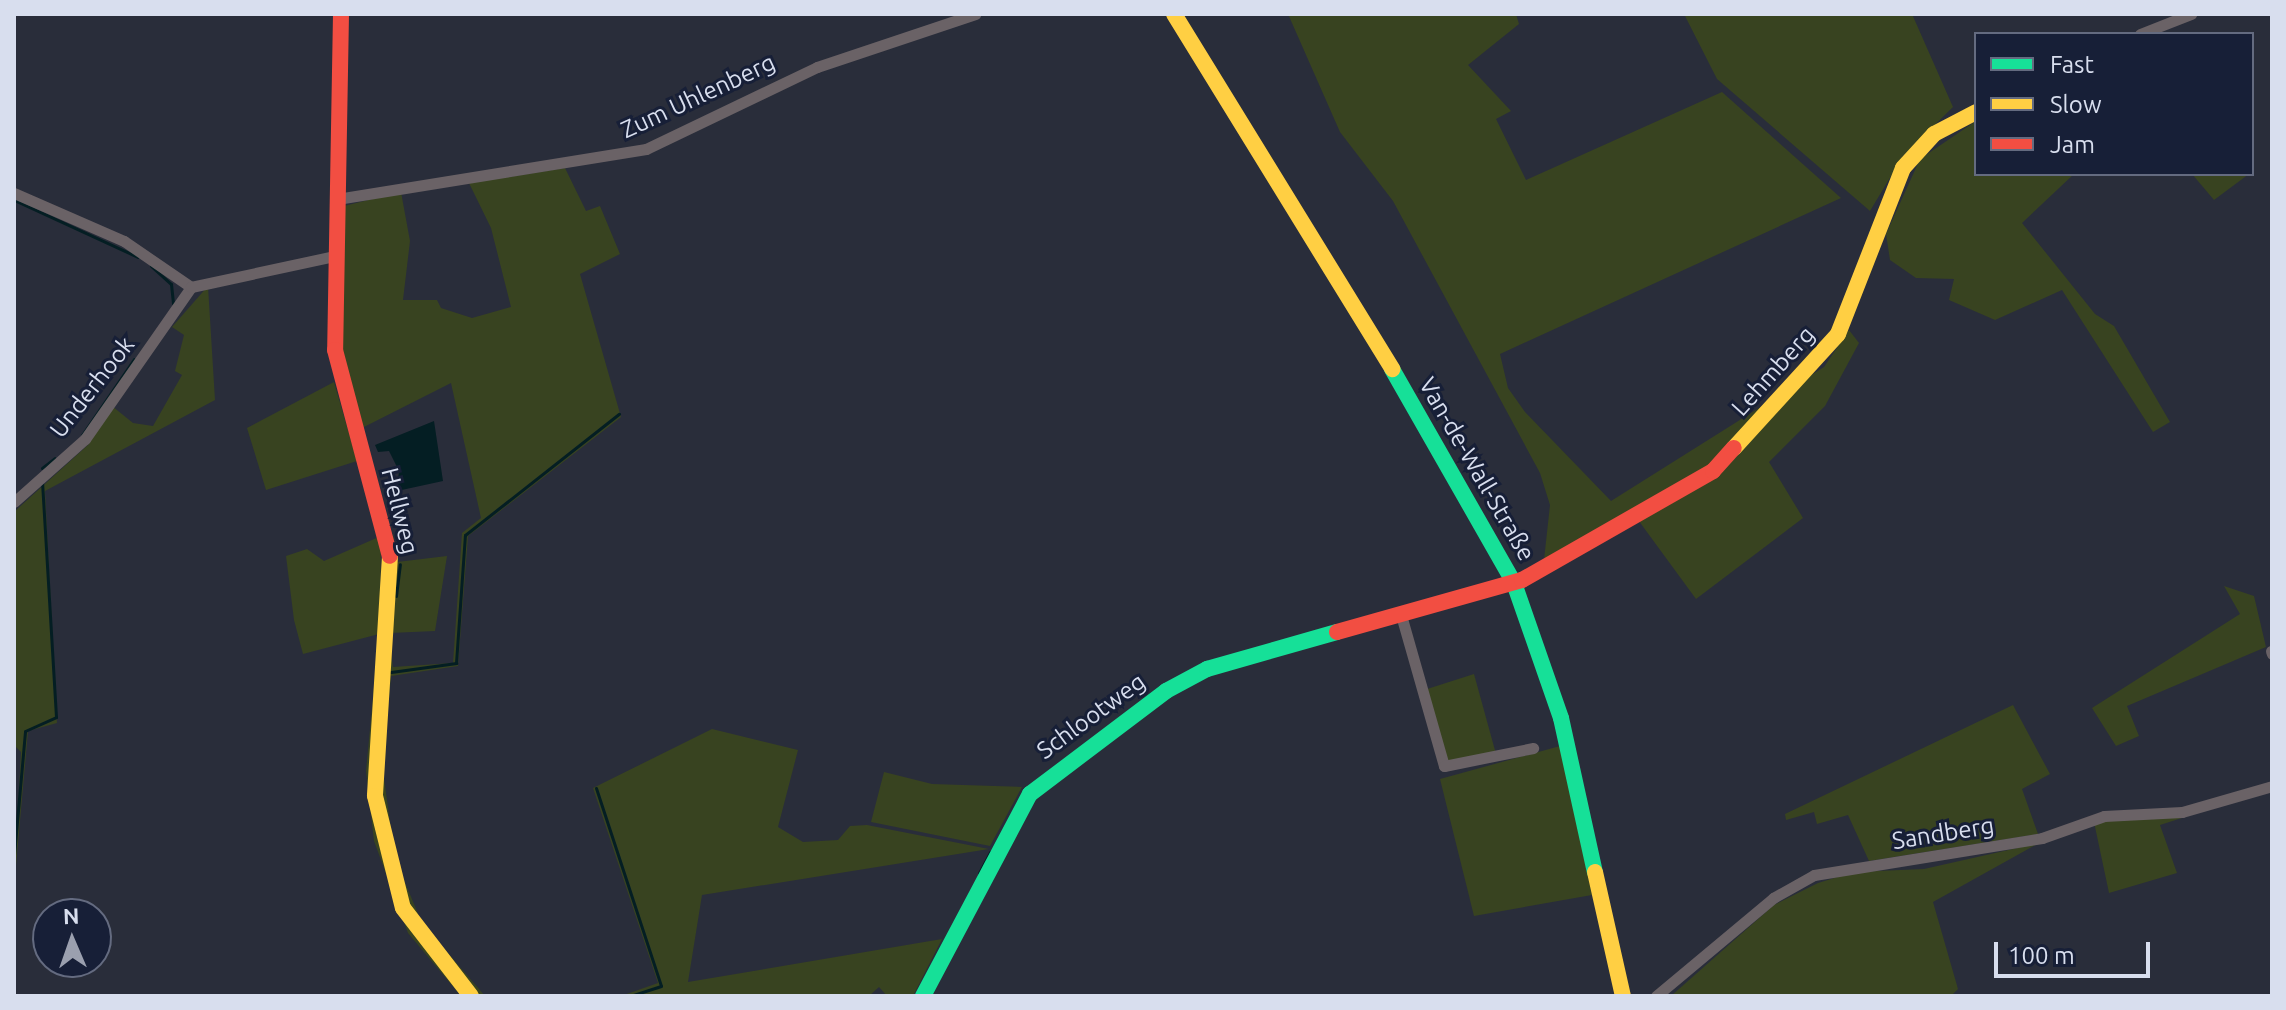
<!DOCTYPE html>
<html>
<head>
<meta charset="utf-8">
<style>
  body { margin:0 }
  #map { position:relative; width:2286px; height:1010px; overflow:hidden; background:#292d3a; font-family:Ubuntu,sans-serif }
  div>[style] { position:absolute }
  .green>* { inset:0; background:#384320 }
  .water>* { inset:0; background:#041e23 }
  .stream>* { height:3px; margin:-1.5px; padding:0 1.5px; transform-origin:1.5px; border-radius:1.5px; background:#041e23 }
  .street>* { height:11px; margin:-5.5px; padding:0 5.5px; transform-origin:5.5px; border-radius:5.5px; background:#6a6266 }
  .fast>* { height:16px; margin:-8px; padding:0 8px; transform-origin:8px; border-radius:8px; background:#16e098 }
  .slow>* { height:16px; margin:-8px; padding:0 8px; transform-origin:8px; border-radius:8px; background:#ffcf43 }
  .jam>* { height:16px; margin:-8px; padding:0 8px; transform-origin:8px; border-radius:8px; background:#f24e42 }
  span { translate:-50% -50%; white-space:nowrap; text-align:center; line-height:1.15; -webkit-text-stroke:6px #171f37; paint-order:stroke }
  .street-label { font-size:24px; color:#d8deee }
  .frame { position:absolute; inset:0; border:16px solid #d8deee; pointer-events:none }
  .legend { position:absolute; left:1974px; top:32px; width:280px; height:144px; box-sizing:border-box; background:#171f37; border:2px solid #646b80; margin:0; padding:10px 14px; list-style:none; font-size:24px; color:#d8deee }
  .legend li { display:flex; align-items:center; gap:16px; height:40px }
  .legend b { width:40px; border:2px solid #646b80 }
  .north { position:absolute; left:32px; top:898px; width:80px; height:80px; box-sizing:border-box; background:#171f37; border:2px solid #646b80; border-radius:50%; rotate:358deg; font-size:22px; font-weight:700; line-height:32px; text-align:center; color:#d8deee }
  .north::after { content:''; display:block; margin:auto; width:28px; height:36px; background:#9ba0af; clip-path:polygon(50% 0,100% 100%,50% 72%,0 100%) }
  .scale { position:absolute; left:1994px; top:942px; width:156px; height:36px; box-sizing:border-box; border:4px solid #d8deee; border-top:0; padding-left:10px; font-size:24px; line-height:28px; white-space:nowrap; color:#d8deee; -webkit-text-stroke:6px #171f37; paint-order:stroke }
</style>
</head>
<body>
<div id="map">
  <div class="green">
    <div style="clip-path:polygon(1288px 14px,1516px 14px,1519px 24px,1468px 65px,1511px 111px,1496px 119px,1526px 180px,1722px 92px,1841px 198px,1500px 354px,1508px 388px,1525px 412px,1611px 501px,1824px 367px,1849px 330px,1859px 343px,1825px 406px,1769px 462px,1803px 518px,1696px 599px,1633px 513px,1544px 560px,1550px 505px,1540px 473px,1393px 201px,1340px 132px)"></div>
    <div style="clip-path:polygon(1684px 14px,1912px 14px,1953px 107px,1903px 156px,1870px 211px,1717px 79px)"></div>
    <div style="clip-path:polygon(1976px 121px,1976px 174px,2074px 174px,2022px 223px,2095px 314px,2114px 326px,2170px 422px,2153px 432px,2062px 290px,1995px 320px,1949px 300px,1954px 279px,1916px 278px,1890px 260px,1886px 234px,1920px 159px)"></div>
    <div style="clip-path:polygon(565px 168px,586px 211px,600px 206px,620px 254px,580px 274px,621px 417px,468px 536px,458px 666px,391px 676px,383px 771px,395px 859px,422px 923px,485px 996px,477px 996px,407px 908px,385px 842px,377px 773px,389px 640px,393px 667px,453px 663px,462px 533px,481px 518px,451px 383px,360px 429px,342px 353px,344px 206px,401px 192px,410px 241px,403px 300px,437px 300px,441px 308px,472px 318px,511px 307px,491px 228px,469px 183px)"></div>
    <div style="clip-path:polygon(2192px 174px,2249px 174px,2214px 200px)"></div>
    <div style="clip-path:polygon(208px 286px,215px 400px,45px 491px,57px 723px,28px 731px,14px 888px,21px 752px,14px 745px,14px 512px,89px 444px,112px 406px,133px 423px,153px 426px,182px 375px,175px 371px,184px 335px,172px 327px)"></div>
    <div style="clip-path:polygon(334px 382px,357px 461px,266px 490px,247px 428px)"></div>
    <div style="clip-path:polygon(393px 533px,397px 562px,447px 556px,435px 631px,390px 633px)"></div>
    <div style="clip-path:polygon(381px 536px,378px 841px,391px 887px,461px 996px,408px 933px,374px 841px,366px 771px,379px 634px,303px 654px,294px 620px,286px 556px,307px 549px,324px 561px)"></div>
    <div style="clip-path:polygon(2224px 586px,2254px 596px,2266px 647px,2127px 706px,2139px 736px,2116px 746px,2092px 708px,2240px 614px)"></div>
    <div style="clip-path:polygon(1474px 674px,1496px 754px,1456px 764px,1444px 759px,1424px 690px)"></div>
    <div style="clip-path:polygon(2013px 705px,2050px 774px,2022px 789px,2038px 834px,1869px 861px,1848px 815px,1817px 824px,1814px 812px,1786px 820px,1785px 814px)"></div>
    <div style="clip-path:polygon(712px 729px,798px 750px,778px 827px,803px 842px,838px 840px,850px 826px,867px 825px,989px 849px,702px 895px,688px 982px,942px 939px,913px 996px,887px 996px,879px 987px,869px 996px,621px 996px,658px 983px,593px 788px)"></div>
    <div style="clip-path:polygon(1560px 746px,1592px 895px,1474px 916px,1440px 779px)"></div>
    <div style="clip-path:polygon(884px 772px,932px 784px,1022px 787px,990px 846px,871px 822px)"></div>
    <div style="clip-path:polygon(2152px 813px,2185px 817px,2160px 825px,2177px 873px,2109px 893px,2094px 822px)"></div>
    <div style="clip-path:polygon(2039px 843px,1933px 902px,1958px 989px,1951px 996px,1671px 996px,1774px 905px,1818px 883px,1854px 872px,1924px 869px)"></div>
  </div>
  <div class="water">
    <div style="clip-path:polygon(434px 421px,443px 481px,397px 491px,399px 471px,389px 451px,378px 452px,375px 445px)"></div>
  </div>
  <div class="stream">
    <div style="left:14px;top:200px;width:136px;rotate:24.7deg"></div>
    <div style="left:151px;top:266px;width:27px;rotate:42deg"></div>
    <div style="left:171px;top:284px;width:20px;rotate:84deg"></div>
    <div style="left:82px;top:435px;width:92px;rotate:-55.6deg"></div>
    <div style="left:42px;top:468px;width:16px;rotate:-38deg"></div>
    <div style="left:396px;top:596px;width:32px;rotate:-83deg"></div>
    <div style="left:391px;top:672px;width:66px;rotate:-7.9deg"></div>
    <div style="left:456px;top:663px;width:128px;rotate:-86deg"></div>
    <div style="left:465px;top:535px;width:196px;rotate:-38.2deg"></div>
    <div style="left:596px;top:788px;width:208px;rotate:71.8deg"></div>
    <div style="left:661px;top:986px;width:33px;rotate:162deg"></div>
    <div style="left:14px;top:855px;width:124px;rotate:-84.9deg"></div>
    <div style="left:25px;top:731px;width:34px;rotate:-24deg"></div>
    <div style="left:56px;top:717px;width:236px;rotate:-93.4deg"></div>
    <div style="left:979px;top:873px;width:24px;rotate:-62deg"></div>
  </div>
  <div class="street">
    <div style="left:2140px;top:34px;width:55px;rotate:-21.4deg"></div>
    <div style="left:14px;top:193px;width:120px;rotate:23.6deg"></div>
    <div style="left:124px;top:241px;width:81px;rotate:34.5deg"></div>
    <div style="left:337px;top:199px;width:313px;rotate:-9.2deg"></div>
    <div style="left:646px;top:149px;width:190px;rotate:-25.6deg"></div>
    <div style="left:817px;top:67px;width:167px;rotate:-18.5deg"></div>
    <div style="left:14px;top:502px;width:95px;rotate:-41.6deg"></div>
    <div style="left:85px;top:439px;width:185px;rotate:-55.1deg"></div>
    <div style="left:191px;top:287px;width:146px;rotate:-12.2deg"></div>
    <div style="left:1401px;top:615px;width:157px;rotate:74.1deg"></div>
    <div style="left:1444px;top:766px;width:91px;rotate:-11.4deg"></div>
    <div style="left:2271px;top:651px;width:3px;rotate:72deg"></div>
    <div style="left:1656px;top:996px;width:153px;rotate:-39.9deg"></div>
    <div style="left:1773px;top:898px;width:47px;rotate:-29.3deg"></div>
    <div style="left:1814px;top:875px;width:231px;rotate:-9.2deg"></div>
    <div style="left:2042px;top:838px;width:66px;rotate:-19.5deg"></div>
    <div style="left:2104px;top:816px;width:78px;rotate:-2.9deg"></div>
    <div style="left:2182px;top:812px;width:94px;rotate:-16.1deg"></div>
  </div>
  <div class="fast">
    <div style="left:1392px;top:369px;width:246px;rotate:60.3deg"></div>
    <div style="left:1514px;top:583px;width:143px;rotate:70.8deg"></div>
    <div style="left:1561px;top:718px;width:158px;rotate:77.6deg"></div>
    <div style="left:923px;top:996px;width:229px;rotate:-62.1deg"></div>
    <div style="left:1030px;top:794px;width:171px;rotate:-37.1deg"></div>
    <div style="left:1166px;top:691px;width:47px;rotate:-28.2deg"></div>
    <div style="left:1207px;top:669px;width:135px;rotate:-15.9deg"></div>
  </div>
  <div class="slow">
    <div style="left:1174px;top:14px;width:417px;rotate:58.4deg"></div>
    <div style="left:1734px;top:448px;width:154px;rotate:-47.6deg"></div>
    <div style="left:1838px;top:334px;width:178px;rotate:-68.6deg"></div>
    <div style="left:1903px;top:168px;width:46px;rotate:-47.6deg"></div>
    <div style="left:1934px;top:134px;width:47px;rotate:-27.6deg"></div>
    <div style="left:390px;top:556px;width:240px;rotate:93.6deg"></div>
    <div style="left:375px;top:796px;width:115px;rotate:76deg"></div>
    <div style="left:403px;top:908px;width:111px;rotate:52.3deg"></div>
    <div style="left:1595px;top:872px;width:127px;rotate:77.3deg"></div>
  </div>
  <div class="jam">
    <div style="left:341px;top:14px;width:336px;rotate:91deg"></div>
    <div style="left:335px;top:350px;width:213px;rotate:75.1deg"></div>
    <div style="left:1337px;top:632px;width:192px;rotate:-15.7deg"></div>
    <div style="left:1522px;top:580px;width:220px;rotate:-29.7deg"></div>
    <div style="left:1713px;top:471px;width:31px;rotate:-48deg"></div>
  </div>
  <div class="street-label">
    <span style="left:698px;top:96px;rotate:-25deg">Zum Uhlenberg</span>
    <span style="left:1773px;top:371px;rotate:-48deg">Lehmberg</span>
    <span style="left:92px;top:387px;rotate:-52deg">Underhook</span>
    <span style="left:1477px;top:469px;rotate:60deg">Van-de-Wall-Straße</span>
    <span style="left:400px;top:511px;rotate:76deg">Hellweg</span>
    <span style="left:1091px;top:716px;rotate:-36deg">Schlootweg</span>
    <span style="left:1943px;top:833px;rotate:-9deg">Sandberg</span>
  </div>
  <div class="frame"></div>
  <ul class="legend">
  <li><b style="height:10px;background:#16e098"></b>Fast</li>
  <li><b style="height:10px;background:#ffcf43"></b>Slow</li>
  <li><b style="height:10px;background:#f24e42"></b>Jam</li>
  </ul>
  <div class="north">N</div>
  <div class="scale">100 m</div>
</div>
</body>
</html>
